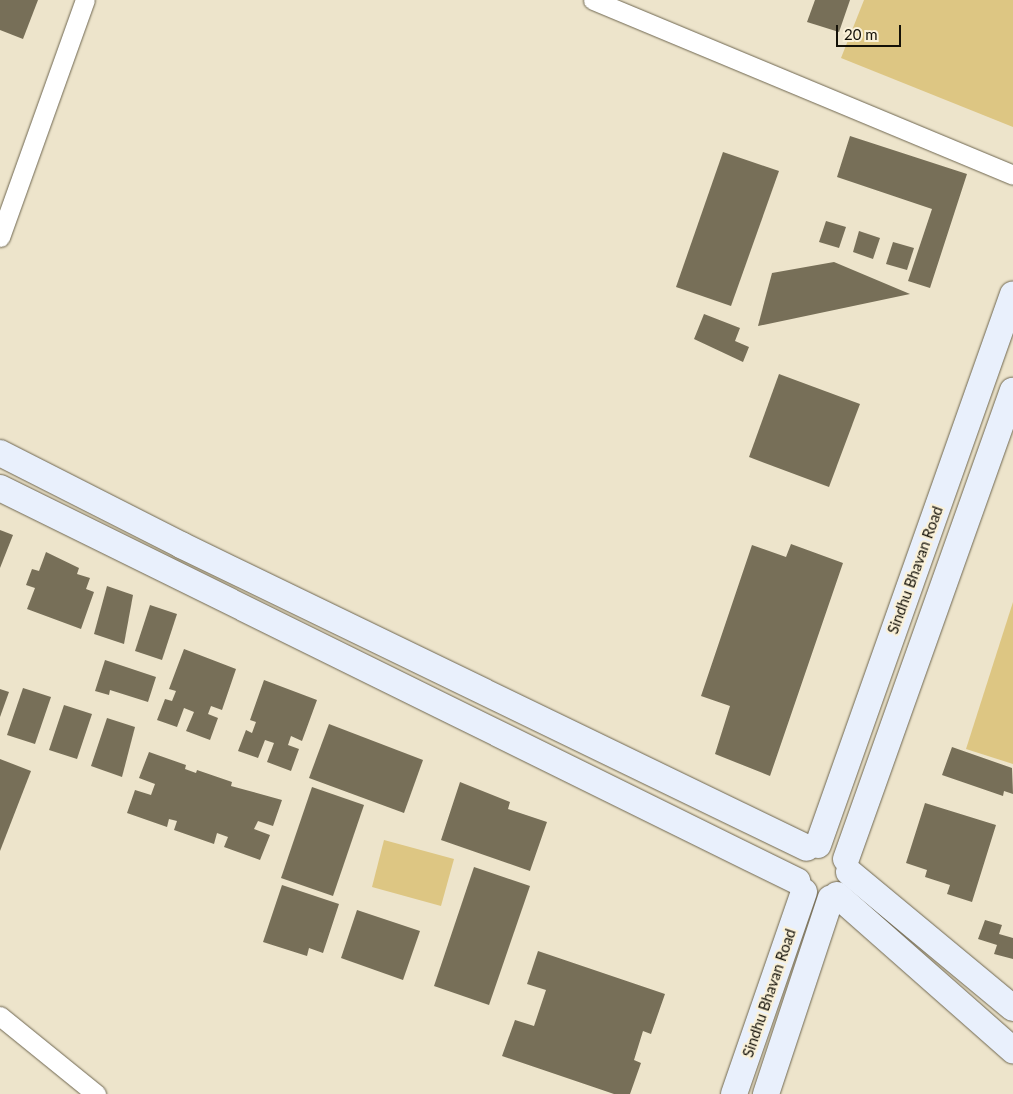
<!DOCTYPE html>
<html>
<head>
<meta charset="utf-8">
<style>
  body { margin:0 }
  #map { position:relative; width:1013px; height:1094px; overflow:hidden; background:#ede4cb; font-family:Lato,sans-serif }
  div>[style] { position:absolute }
  .green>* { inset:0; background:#ddc683 }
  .building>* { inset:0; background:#776f58 }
  .roads { filter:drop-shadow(0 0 1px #6e6650) drop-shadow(0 0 1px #6e6650) }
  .street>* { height:19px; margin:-9.5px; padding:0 9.5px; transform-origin:9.5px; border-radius:9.5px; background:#fff }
  .secondary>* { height:26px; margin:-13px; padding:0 13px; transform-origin:13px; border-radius:13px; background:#e9f0fc }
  span { translate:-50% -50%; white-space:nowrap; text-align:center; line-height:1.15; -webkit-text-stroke:4.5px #faf1d8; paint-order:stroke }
  .street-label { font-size:15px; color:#141108 }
  .scale { position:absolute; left:836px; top:25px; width:65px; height:22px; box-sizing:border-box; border:2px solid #141108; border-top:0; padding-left:6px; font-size:15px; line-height:18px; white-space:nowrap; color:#141108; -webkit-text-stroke:4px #faf1d8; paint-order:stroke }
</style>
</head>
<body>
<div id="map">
  <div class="green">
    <div style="clip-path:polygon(864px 0,1013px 0,1013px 127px,841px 58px)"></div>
    <div style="clip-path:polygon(1013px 602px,1013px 764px,966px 749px)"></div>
    <div style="clip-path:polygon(384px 840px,454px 859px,441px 906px,372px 887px)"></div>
  </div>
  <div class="building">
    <div style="clip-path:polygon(0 0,38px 0,23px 39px,0 30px)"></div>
    <div style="clip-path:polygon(815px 0,850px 0,839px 32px,807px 22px)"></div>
    <div style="clip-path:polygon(850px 136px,967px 174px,930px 288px,908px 281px,932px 209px,837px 177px)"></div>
    <div style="clip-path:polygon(723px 152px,779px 171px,731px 306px,676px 287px)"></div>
    <div style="clip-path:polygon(826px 221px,846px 227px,839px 248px,819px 242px)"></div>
    <div style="clip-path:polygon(859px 231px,880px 238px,873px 259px,853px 252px)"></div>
    <div style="clip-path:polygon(893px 242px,914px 248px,907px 270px,886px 264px)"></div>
    <div style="clip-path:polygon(834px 262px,910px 294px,758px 326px,772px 273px)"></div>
    <div style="clip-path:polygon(704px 314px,740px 328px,735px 341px,749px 347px,743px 362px,694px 339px)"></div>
    <div style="clip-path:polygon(779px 374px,860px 404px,829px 487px,749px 457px)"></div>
    <div style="clip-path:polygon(0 530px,13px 535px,0 568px)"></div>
    <div style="clip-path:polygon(791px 544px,843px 563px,770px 776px,715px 754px,730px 706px,701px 696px,752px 545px,786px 557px)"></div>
    <div style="clip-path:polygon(46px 552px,79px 568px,77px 574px,90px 578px,86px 589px,94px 592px,81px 629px,27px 609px,35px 588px,26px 585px,32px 569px,39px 571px)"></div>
    <div style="clip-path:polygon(107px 586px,133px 595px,124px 644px,94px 634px)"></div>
    <div style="clip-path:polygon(150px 605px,177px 614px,162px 660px,135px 651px)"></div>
    <div style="clip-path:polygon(184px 649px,236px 669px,222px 710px,211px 706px,208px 714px,218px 718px,210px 740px,186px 731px,194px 712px,184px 708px,177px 727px,157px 720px,165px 699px,172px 701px,176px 691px,169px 689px)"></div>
    <div style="clip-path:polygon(105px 660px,156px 677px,148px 702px,110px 690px,109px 695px,95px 691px)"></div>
    <div style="clip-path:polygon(264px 680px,317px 700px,302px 741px,291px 736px,288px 745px,299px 749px,291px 771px,267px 762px,274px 743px,265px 740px,258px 758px,238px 751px,246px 730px,252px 733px,256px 722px,250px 720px)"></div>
    <div style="clip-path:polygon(23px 688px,51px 697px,35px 744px,7px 735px)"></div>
    <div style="clip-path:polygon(0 689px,9px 692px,0 717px)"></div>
    <div style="clip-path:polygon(64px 705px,92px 714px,77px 759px,49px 750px)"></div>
    <div style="clip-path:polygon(107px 718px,135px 727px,122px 777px,91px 766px)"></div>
    <div style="clip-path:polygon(329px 724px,423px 760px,404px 813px,309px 778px)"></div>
    <div style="clip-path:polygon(952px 747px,1012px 768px,1013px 794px,1004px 791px,1003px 796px,942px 775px)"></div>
    <div style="clip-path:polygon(149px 752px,186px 765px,185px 769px,196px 773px,197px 770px,232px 782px,231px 786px,282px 800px,273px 826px,258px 821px,254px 829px,270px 835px,260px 860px,224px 847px,228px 837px,217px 833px,214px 844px,174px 830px,177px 821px,169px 819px,167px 827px,127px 813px,135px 790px,151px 795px,155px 784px,139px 778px)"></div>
    <div style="clip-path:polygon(0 759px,31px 771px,0 851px)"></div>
    <div style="clip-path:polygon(460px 782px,510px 802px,508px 809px,547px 822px,530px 871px,441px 840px)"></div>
    <div style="clip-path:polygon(312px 787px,364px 805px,333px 896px,281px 878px)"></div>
    <div style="clip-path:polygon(925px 803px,996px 825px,972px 902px,947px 894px,950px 885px,925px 877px,927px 870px,906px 863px)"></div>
    <div style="clip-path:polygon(474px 867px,530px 886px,489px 1005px,434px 986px)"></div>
    <div style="clip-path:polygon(282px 885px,339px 904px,323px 953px,309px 948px,307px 956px,263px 942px)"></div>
    <div style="clip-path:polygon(357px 910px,420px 931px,403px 980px,341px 958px)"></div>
    <div style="clip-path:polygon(985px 920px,1002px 925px,999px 934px,1013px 938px,1013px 959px,994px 954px,997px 945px,978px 939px)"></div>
    <div style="clip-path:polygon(538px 951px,665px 994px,651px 1034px,643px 1031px,634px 1060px,641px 1063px,630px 1094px,614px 1094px,502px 1056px,515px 1020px,534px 1026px,546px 990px,527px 984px)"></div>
  </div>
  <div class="roads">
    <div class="street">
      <div style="left:593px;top:0;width:455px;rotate:22.6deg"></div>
      <div style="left:0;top:237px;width:252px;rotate:-70.3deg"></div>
      <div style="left:0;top:1016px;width:124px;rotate:39.1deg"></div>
    </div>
    <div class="secondary">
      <div style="left:0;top:453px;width:203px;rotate:26.9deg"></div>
      <div style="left:181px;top:545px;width:695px;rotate:25.83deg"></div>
      <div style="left:0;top:488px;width:889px;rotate:26.25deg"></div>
      <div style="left:818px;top:845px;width:584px;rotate:-70.51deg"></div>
      <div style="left:846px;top:859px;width:497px;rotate:-70.4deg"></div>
      <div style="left:849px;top:872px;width:213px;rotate:39.7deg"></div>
      <div style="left:837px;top:895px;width:235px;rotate:41.4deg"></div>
      <div style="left:734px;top:1094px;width:214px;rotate:-70.9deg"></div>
      <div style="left:766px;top:1094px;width:206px;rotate:-71.7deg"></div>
    </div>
  </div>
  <div class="street-label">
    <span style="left:915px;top:570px;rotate:-70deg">Sindhu Bhavan Road</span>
    <span style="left:769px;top:993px;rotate:-71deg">Sindhu Bhavan Road</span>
  </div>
  <div class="scale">20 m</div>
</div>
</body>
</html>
